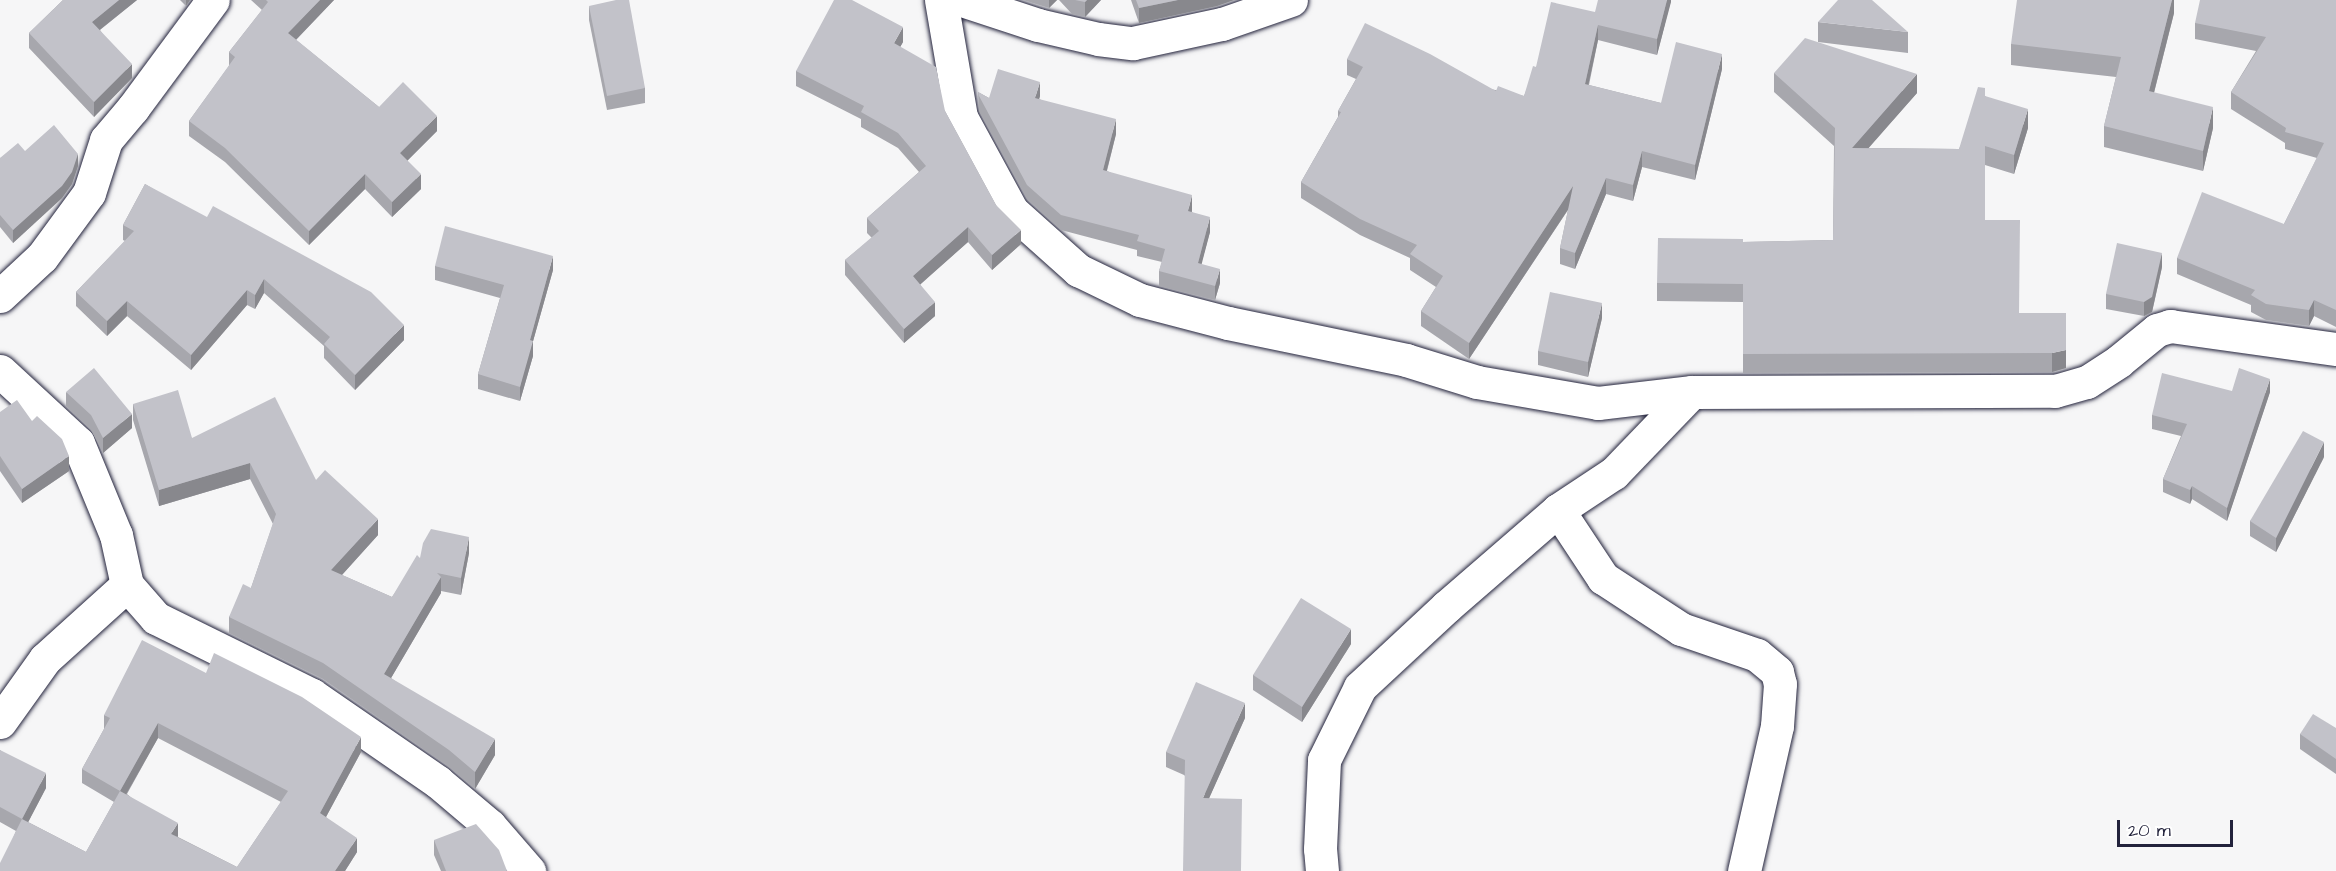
<!DOCTYPE html>
<html>
<head>
<meta charset="utf-8">
<style>
  body { margin:0 }
  #map { position:relative; width:2336px; height:871px; overflow:hidden; background:#f6f6f7; font-family:"Architects Daughter",sans-serif }
  div>[style] { position:absolute }
  .roads { filter:drop-shadow(0 0 2px #22223b) drop-shadow(0 0 2px #22223b) }
  .minor>* { height:33px; margin:-16.5px; padding:0 16.5px; transform-origin:16.5px; border-radius:16.5px; background:#fff }
  .tertiary>* { height:33px; margin:-16.5px; padding:0 16.5px; transform-origin:16.5px; border-radius:16.5px; background:#fff }
  .wall>* { inset:0; background:#a7a7ad }
  .shaded-wall>* { inset:0; background:#88888d }
  .building>* { inset:0; background:#c2c2c9 }
  span { translate:-50% -50%; white-space:nowrap; text-align:center; line-height:1.15; -webkit-text-stroke:4.5px #fff; paint-order:stroke }
  .scale { position:absolute; left:2117px; top:820px; width:116px; height:27px; box-sizing:border-box; border:3px solid #22223b; border-top:0; padding-left:8px; font-size:18px; line-height:21px; white-space:nowrap; color:#22223b; -webkit-text-stroke:4px #fff; paint-order:stroke }
</style>
</head>
<body>
<div id="map">
  <div class="roads">
    <div class="minor">
      <div style="left:941px;top:0;width:119px;rotate:80.3deg"></div>
      <div style="left:961px;top:117px;width:107px;rotate:61.5deg"></div>
      <div style="left:1012px;top:211px;width:89px;rotate:41.8deg"></div>
      <div style="left:1078px;top:270px;width:69px;rotate:25.8deg"></div>
      <div style="left:1140px;top:300px;width:91px;rotate:14.6deg"></div>
      <div style="left:1228px;top:323px;width:182px;rotate:11.7deg"></div>
      <div style="left:1406px;top:360px;width:74px;rotate:17.2deg"></div>
      <div style="left:1477px;top:382px;width:123px;rotate:9.8deg"></div>
      <div style="left:1598px;top:403px;width:95px;rotate:-6.7deg"></div>
      <div style="left:0;top:296px;width:57px;rotate:-42.9deg"></div>
      <div style="left:42px;top:257px;width:79px;rotate:-53.7deg"></div>
      <div style="left:89px;top:193px;width:56px;rotate:-72.2deg"></div>
      <div style="left:106px;top:140px;width:42px;rotate:-49.8deg"></div>
      <div style="left:133px;top:108px;width:134px;rotate:-53.5deg"></div>
      <div style="left:0;top:371px;width:106px;rotate:42.7deg"></div>
      <div style="left:78px;top:443px;width:100px;rotate:67.6deg"></div>
      <div style="left:116px;top:535px;width:51px;rotate:77.6deg"></div>
      <div style="left:127px;top:585px;width:44px;rotate:48.7deg"></div>
      <div style="left:156px;top:618px;width:174px;rotate:26.3deg"></div>
      <div style="left:312px;top:695px;width:153px;rotate:34.6deg"></div>
      <div style="left:438px;top:782px;width:68px;rotate:40.2deg"></div>
      <div style="left:490px;top:826px;width:60px;rotate:49.1deg"></div>
      <div style="left:1558px;top:510px;width:82px;rotate:56.5deg"></div>
      <div style="left:1603px;top:578px;width:93px;rotate:33.2deg"></div>
      <div style="left:1681px;top:629px;width:80px;rotate:18.9deg"></div>
      <div style="left:1757px;top:655px;width:26px;rotate:40deg"></div>
      <div style="left:1777px;top:672px;width:12px;rotate:76deg"></div>
      <div style="left:1780px;top:684px;width:42px;rotate:94.1deg"></div>
      <div style="left:1777px;top:726px;width:149px;rotate:102.8deg"></div>
      <div style="left:0;top:722px;width:77px;rotate:-54.5deg"></div>
      <div style="left:45px;top:659px;width:110px;rotate:-42.1deg"></div>
      <div style="left:1322px;top:871px;width:22px;rotate:-95deg"></div>
      <div style="left:1320px;top:849px;width:89px;rotate:-87.4deg"></div>
      <div style="left:1324px;top:760px;width:81px;rotate:-63.7deg"></div>
      <div style="left:1360px;top:687px;width:117px;rotate:-42.9deg"></div>
      <div style="left:1446px;top:607px;width:148px;rotate:-40.9deg"></div>
      <div style="left:1558px;top:510px;width:67px;rotate:-33.5deg"></div>
      <div style="left:1614px;top:473px;width:112px;rotate:-46.1deg"></div>
      <div style="left:1692px;top:392px;width:363px;rotate:-0.2deg"></div>
      <div style="left:2055px;top:391px;width:33px;rotate:-16deg"></div>
      <div style="left:2087px;top:382px;width:38px;rotate:-33deg"></div>
      <div style="left:2119px;top:361px;width:49px;rotate:-39.2deg"></div>
      <div style="left:2157px;top:330px;width:14px;rotate:-17deg"></div>
      <div style="left:2170px;top:326px;width:168px;rotate:7.9deg"></div>
    </div>
    <div class="tertiary">
      <div style="left:962px;top:0;width:80px;rotate:18.2deg"></div>
      <div style="left:1038px;top:25px;width:62px;rotate:13.1deg"></div>
      <div style="left:1098px;top:39px;width:35px;rotate:7deg"></div>
      <div style="left:1133px;top:43px;width:91px;rotate:-12.1deg"></div>
      <div style="left:1222px;top:24px;width:73px;rotate:-19.2deg"></div>
    </div>
  </div>
  <div class="wall">
    <div style="clip-path:polygon(63px 0,137px 0,100px 30px,132px 78px,94px 117px,29px 48px,29px 33px)"></div>
    <div style="clip-path:polygon(180px 0,190px 0,186px 6px)"></div>
    <div style="clip-path:polygon(251px 0,334px 0,296px 40px,379px 107px,437px 131px,407px 161px,421px 189px,392px 217px,365px 189px,309px 245px,225px 162px,189px 136px,189px 121px,229px 66px,229px 52px,262px 10px)"></div>
    <div style="clip-path:polygon(1023px 0,1057px 0,1049px 8px)"></div>
    <div style="clip-path:polygon(1059px 0,1101px 0,1085px 17px,1072px 14px)"></div>
    <div style="clip-path:polygon(1131px 0,1234px 0,1217px 6px,1139px 23px)"></div>
    <div style="clip-path:polygon(1671px 0,1657px 55px,1598px 40px,1589px 85px,1661px 103px,1722px 69px,1695px 180px,1642px 167px,1633px 201px,1606px 194px,1575px 269px,1560px 264px,1560px 248px,1568px 210px,1469px 359px,1421px 326px,1421px 311px,1436px 287px,1410px 270px,1410px 258px,1360px 235px,1301px 198px,1301px 182px,1338px 117px,1338px 111px,1356px 79px,1347px 75px,1347px 59px,1524px 96px,1536px 67px,1595px 12px)"></div>
    <div style="clip-path:polygon(2174px 0,2174px 13px,2154px 93px,2213px 128px,2203px 171px,2104px 147px,2104px 126px,2116px 77px,2011px 65px,2011px 44px)"></div>
    <div style="clip-path:polygon(2336px 0,2336px 327px,2314px 316px,2309px 326px,2266px 320px,2251px 312px,2251px 305px,2177px 274px,2177px 258px,2284px 224px,2317px 158px,2285px 149px,2285px 143px,2231px 109px,2231px 92px,2256px 51px,2195px 39px,2195px 23px)"></div>
    <div style="clip-path:polygon(589px 6px,645px 88px,645px 103px,607px 110px,589px 20px)"></div>
    <div style="clip-path:polygon(1818px 22px,1908px 32px,1908px 53px,1818px 42px)"></div>
    <div style="clip-path:polygon(903px 42px,900px 47px,945px 111px,996px 205px,1021px 244px,992px 270px,968px 242px,920px 284px,935px 316px,904px 343px,845px 275px,845px 260px,872px 238px,867px 233px,867px 218px,919px 172px,898px 148px,861px 127px,861px 119px,796px 86px,796px 71px)"></div>
    <div style="clip-path:polygon(1774px 73px,1917px 93px,1868px 148px,1959px 149px,1985px 96px,2028px 128px,2014px 174px,1985px 165px,1985px 220px,2019px 313px,2066px 368px,2052px 372px,1743px 373px,1743px 302px,1657px 301px,1657px 283px,1743px 242px,1833px 240px,1834px 146px,1774px 92px)"></div>
    <div style="clip-path:polygon(978px 92px,989px 98px,1040px 96px,1039px 99px,1116px 134px,1107px 171px,1192px 210px,1192px 212px,1210px 232px,1201px 264px,1220px 283px,1215px 300px,1159px 286px,1159px 271px,1162px 262px,1137px 256px,1137px 250px,1061px 230px,1027px 199px,979px 111px)"></div>
    <div style="clip-path:polygon(25px 151px,78px 166px,72px 184px,62px 198px,13px 243px,0 227px,0 158px)"></div>
    <div style="clip-path:polygon(145px 184px,404px 340px,355px 390px,324px 358px,324px 346px,264px 293px,255px 309px,247px 305px,191px 370px,127px 316px,107px 336px,76px 306px,76px 292px,125px 241px,123px 240px,123px 225px)"></div>
    <div style="clip-path:polygon(435px 266px,553px 270px,533px 341px,533px 356px,520px 401px,478px 389px,478px 374px,500px 298px,435px 280px)"></div>
    <div style="clip-path:polygon(2162px 267px,2152px 312px,2144px 316px,2106px 309px,2106px 294px)"></div>
    <div style="clip-path:polygon(1602px 318px,1588px 377px,1538px 365px,1538px 351px)"></div>
    <div style="clip-path:polygon(66px 392px,132px 428px,103px 453px,91px 430px,66px 406px)"></div>
    <div style="clip-path:polygon(2270px 392px,2227px 521px,2192px 499px,2190px 504px,2163px 492px,2163px 479px,2181px 436px,2152px 429px,2152px 415px)"></div>
    <div style="clip-path:polygon(133px 404px,192px 438px,316px 480px,378px 535px,342px 575px,392px 597px,420px 558px,469px 553px,461px 595px,441px 591px,441px 593px,391px 678px,495px 755px,475px 789px,449px 767px,323px 679px,229px 633px,229px 617px,251px 588px,273px 524px,250px 479px,159px 506px,133px 420px)"></div>
    <div style="clip-path:polygon(0 412px,69px 471px,22px 503px,0 471px)"></div>
    <div style="clip-path:polygon(2324px 457px,2276px 552px,2250px 536px,2250px 521px)"></div>
    <div style="clip-path:polygon(1351px 644px,1302px 722px,1253px 690px,1253px 675px)"></div>
    <div style="clip-path:polygon(evenodd,104px 715px,361px 752px,326px 817px,357px 852px,345px 871px,0 871px,16px 831px,0 822px,0 750px,46px 788px,28px 822px,86px 852px,114px 802px,82px 783px,82px 769px,104px 729px,104px 715px,158px 738px,281px 802px,237px 867px,178px 837px,127px 794px,158px 738px)"></div>
    <div style="clip-path:polygon(1245px 718px,1209px 798px,1184px 775px,1166px 767px,1166px 752px)"></div>
    <div style="clip-path:polygon(2336px 728px,2336px 774px,2300px 749px,2300px 734px)"></div>
    <div style="clip-path:polygon(434px 840px,507px 871px,441px 871px,434px 855px)"></div>
  </div>
  <div class="shaded-wall">
    <div style="clip-path:polygon(119px 0,137px 0,92px 36px,92px 22px)"></div>
    <div style="clip-path:polygon(186px 0,190px 0,186px 6px)"></div>
    <div style="clip-path:polygon(320px 0,334px 0,288px 48px,288px 33px)"></div>
    <div style="clip-path:polygon(1049px 0,1057px 0,1049px 8px)"></div>
    <div style="clip-path:polygon(1087px 0,1101px 0,1085px 17px,1085px 2px)"></div>
    <div style="clip-path:polygon(1178px 0,1234px 0,1217px 6px,1139px 23px,1139px 8px)"></div>
    <div style="clip-path:polygon(1667px 0,1671px 0,1671px 2px,1657px 55px,1657px 39px)"></div>
    <div style="clip-path:polygon(2172px 0,2174px 0,2174px 13px,2149px 112px,2149px 91px)"></div>
    <div style="clip-path:polygon(1598px 25px,1598px 40px,1585px 100px,1585px 84px)"></div>
    <div style="clip-path:polygon(903px 27px,903px 42px,894px 58px,894px 43px)"></div>
    <div style="clip-path:polygon(1722px 54px,1722px 69px,1695px 180px,1695px 165px)"></div>
    <div style="clip-path:polygon(132px 64px,132px 78px,94px 117px,94px 102px)"></div>
    <div style="clip-path:polygon(1917px 74px,1917px 93px,1852px 167px,1852px 148px)"></div>
    <div style="clip-path:polygon(1040px 82px,1040px 96px,1035px 113px,1035px 98px)"></div>
    <div style="clip-path:polygon(2213px 107px,2213px 128px,2203px 171px,2203px 151px)"></div>
    <div style="clip-path:polygon(2028px 109px,2028px 128px,2014px 174px,2014px 155px)"></div>
    <div style="clip-path:polygon(437px 116px,437px 131px,400px 168px,400px 153px)"></div>
    <div style="clip-path:polygon(1116px 119px,1116px 134px,1103px 185px,1103px 170px)"></div>
    <div style="clip-path:polygon(1642px 151px,1642px 167px,1633px 201px,1633px 185px)"></div>
    <div style="clip-path:polygon(78px 154px,78px 166px,72px 184px,62px 198px,13px 243px,13px 230px)"></div>
    <div style="clip-path:polygon(365px 174px,365px 189px,309px 245px,309px 231px)"></div>
    <div style="clip-path:polygon(421px 174px,421px 189px,392px 217px,392px 202px)"></div>
    <div style="clip-path:polygon(1606px 178px,1606px 194px,1575px 269px,1575px 253px)"></div>
    <div style="clip-path:polygon(1573px 186px,1573px 202px,1469px 359px,1469px 343px)"></div>
    <div style="clip-path:polygon(1192px 195px,1192px 210px,1188px 226px,1188px 211px)"></div>
    <div style="clip-path:polygon(1210px 217px,1210px 232px,1198px 278px,1198px 263px)"></div>
    <div style="clip-path:polygon(968px 227px,968px 242px,913px 291px,913px 276px)"></div>
    <div style="clip-path:polygon(1021px 230px,1021px 244px,992px 270px,992px 255px)"></div>
    <div style="clip-path:polygon(2162px 253px,2162px 267px,2152px 312px,2144px 316px,2144px 302px)"></div>
    <div style="clip-path:polygon(553px 256px,553px 270px,532px 345px,533px 341px,533px 356px,520px 401px,520px 387px,530px 340px)"></div>
    <div style="clip-path:polygon(1220px 269px,1220px 283px,1215px 300px,1215px 286px)"></div>
    <div style="clip-path:polygon(264px 279px,264px 293px,255px 309px,255px 295px)"></div>
    <div style="clip-path:polygon(247px 290px,247px 305px,191px 370px,191px 355px)"></div>
    <div style="clip-path:polygon(2314px 300px,2314px 316px,2309px 326px,2309px 310px)"></div>
    <div style="clip-path:polygon(127px 301px,127px 316px,107px 336px,107px 321px)"></div>
    <div style="clip-path:polygon(935px 302px,935px 316px,904px 343px,904px 329px)"></div>
    <div style="clip-path:polygon(1602px 303px,1602px 318px,1588px 377px,1588px 362px)"></div>
    <div style="clip-path:polygon(404px 325px,404px 340px,355px 390px,355px 375px)"></div>
    <div style="clip-path:polygon(2066px 350px,2066px 368px,2052px 372px,2052px 353px)"></div>
    <div style="clip-path:polygon(2270px 379px,2270px 392px,2227px 521px,2227px 508px)"></div>
    <div style="clip-path:polygon(132px 414px,132px 428px,103px 453px,103px 438px)"></div>
    <div style="clip-path:polygon(2324px 442px,2324px 457px,2276px 552px,2276px 538px)"></div>
    <div style="clip-path:polygon(69px 456px,69px 471px,22px 503px,22px 489px)"></div>
    <div style="clip-path:polygon(250px 463px,250px 479px,159px 506px,159px 490px)"></div>
    <div style="clip-path:polygon(2192px 486px,2192px 499px,2190px 504px,2190px 490px)"></div>
    <div style="clip-path:polygon(378px 519px,378px 535px,331px 587px,331px 570px)"></div>
    <div style="clip-path:polygon(469px 537px,469px 553px,461px 595px,461px 578px)"></div>
    <div style="clip-path:polygon(441px 577px,441px 593px,384px 690px,384px 674px)"></div>
    <div style="clip-path:polygon(1351px 629px,1351px 644px,1302px 722px,1302px 707px)"></div>
    <div style="clip-path:polygon(1245px 703px,1245px 718px,1203px 812px,1203px 798px)"></div>
    <div style="clip-path:polygon(158px 723px,158px 738px,120px 805px,120px 791px)"></div>
    <div style="clip-path:polygon(361px 737px,361px 752px,320px 828px,320px 813px)"></div>
    <div style="clip-path:polygon(495px 739px,495px 755px,475px 789px,475px 772px)"></div>
    <div style="clip-path:polygon(46px 773px,46px 788px,22px 834px,22px 819px)"></div>
    <div style="clip-path:polygon(178px 823px,178px 837px,171px 834px)"></div>
    <div style="clip-path:polygon(357px 838px,357px 852px,345px 871px,335px 871px)"></div>
  </div>
  <div class="building">
    <div style="clip-path:polygon(63px 0,119px 0,92px 22px,132px 64px,94px 102px,29px 33px)"></div>
    <div style="clip-path:polygon(266px 0,320px 0,288px 33px,379px 107px,403px 82px,437px 116px,400px 153px,421px 174px,392px 202px,365px 174px,309px 231px,225px 148px,189px 121px,235px 57px,229px 52px,268px 2px)"></div>
    <div style="clip-path:polygon(616px 0,629px 0,645px 88px,607px 96px,589px 6px)"></div>
    <div style="clip-path:polygon(834px 0,852px 0,903px 27px,894px 43px,936px 67px,945px 111px,996px 205px,1021px 230px,992px 255px,968px 227px,913px 276px,935px 302px,904px 329px,845px 260px,879px 231px,867px 218px,926px 166px,898px 133px,861px 112px,864px 106px,796px 71px)"></div>
    <div style="clip-path:polygon(1075px 0,1087px 0,1085px 2px)"></div>
    <div style="clip-path:polygon(1136px 0,1178px 0,1139px 8px)"></div>
    <div style="clip-path:polygon(1598px 0,1667px 0,1657px 39px,1598px 25px,1585px 84px,1661px 103px,1676px 42px,1722px 54px,1695px 165px,1642px 151px,1633px 185px,1606px 178px,1575px 253px,1560px 248px,1573px 186px,1469px 343px,1421px 311px,1443px 276px,1410px 254px,1417px 245px,1360px 219px,1301px 182px,1341px 112px,1338px 111px,1363px 67px,1347px 59px,1365px 23px,1430px 54px,1496px 91px,1498px 86px,1524px 96px,1533px 66px,1536px 67px,1551px 2px,1595px 12px)"></div>
    <div style="clip-path:polygon(1838px 0,1872px 0,1908px 32px,1818px 22px)"></div>
    <div style="clip-path:polygon(2017px 0,2172px 0,2149px 91px,2213px 107px,2203px 151px,2104px 126px,2121px 57px,2011px 44px)"></div>
    <div style="clip-path:polygon(2200px 0,2336px 0,2336px 310px,2314px 300px,2309px 310px,2266px 304px,2251px 295px,2255px 290px,2177px 258px,2202px 192px,2284px 224px,2324px 143px,2285px 132px,2286px 128px,2231px 92px,2266px 37px,2195px 23px)"></div>
    <div style="clip-path:polygon(1805px 38px,1917px 74px,1852px 148px,1959px 149px,1978px 87px,1985px 88px,1985px 96px,2028px 109px,2014px 155px,1985px 146px,1985px 220px,2020px 220px,2019px 313px,2066px 313px,2066px 350px,2052px 353px,1743px 354px,1743px 284px,1657px 283px,1658px 238px,1743px 239px,1743px 242px,1833px 240px,1835px 128px,1774px 73px)"></div>
    <div style="clip-path:polygon(998px 69px,1040px 82px,1035px 98px,1116px 119px,1103px 170px,1192px 195px,1188px 211px,1210px 217px,1198px 263px,1220px 269px,1215px 286px,1159px 271px,1165px 249px,1137px 241px,1139px 235px,1061px 215px,1027px 185px,979px 96px,978px 92px,989px 98px)"></div>
    <div style="clip-path:polygon(54px 125px,78px 154px,72px 172px,62px 186px,13px 230px,0 215px,0 158px,18px 143px,25px 151px)"></div>
    <div style="clip-path:polygon(145px 184px,207px 217px,213px 206px,371px 292px,404px 325px,355px 375px,324px 344px,330px 337px,264px 279px,255px 295px,247px 290px,191px 355px,127px 301px,107px 321px,76px 292px,134px 231px,123px 225px)"></div>
    <div style="clip-path:polygon(445px 226px,553px 256px,530px 340px,533px 341px,520px 387px,478px 374px,504px 285px,435px 266px)"></div>
    <div style="clip-path:polygon(2117px 243px,2162px 253px,2152px 297px,2144px 302px,2106px 294px)"></div>
    <div style="clip-path:polygon(1550px 292px,1602px 303px,1588px 362px,1538px 351px)"></div>
    <div style="clip-path:polygon(94px 368px,132px 414px,103px 438px,91px 415px,66px 392px)"></div>
    <div style="clip-path:polygon(2239px 368px,2270px 379px,2227px 508px,2192px 486px,2190px 490px,2163px 479px,2187px 424px,2152px 415px,2162px 373px,2232px 391px)"></div>
    <div style="clip-path:polygon(178px 390px,192px 438px,275px 397px,316px 480px,325px 470px,378px 519px,331px 570px,392px 597px,417px 555px,420px 558px,423px 543px,431px 529px,469px 537px,461px 578px,437px 573px,441px 577px,384px 674px,495px 739px,475px 772px,449px 750px,323px 663px,229px 617px,243px 584px,251px 588px,276px 514px,250px 463px,159px 490px,133px 404px)"></div>
    <div style="clip-path:polygon(17px 400px,32px 421px,37px 416px,62px 439px,69px 456px,22px 489px,0 456px,0 412px)"></div>
    <div style="clip-path:polygon(2303px 431px,2324px 442px,2276px 538px,2250px 521px)"></div>
    <div style="clip-path:polygon(1301px 598px,1351px 629px,1302px 707px,1253px 675px)"></div>
    <div style="clip-path:polygon(evenodd,142px 640px,206px 673px,214px 653px,302px 697px,361px 737px,320px 813px,357px 838px,335px 871px,0 871px,0 863px,22px 819px,86px 852px,120px 791px,82px 769px,110px 718px,104px 715px,142px 640px,158px 723px,288px 791px,237px 867px,171px 834px,178px 823px,120px 791px,158px 723px)"></div>
    <div style="clip-path:polygon(1196px 682px,1245px 703px,1203px 798px,1242px 799px,1241px 871px,1183px 871px,1185px 760px,1166px 752px)"></div>
    <div style="clip-path:polygon(2313px 714px,2336px 728px,2336px 759px,2300px 734px)"></div>
    <div style="clip-path:polygon(0 750px,46px 773px,22px 819px,0 807px)"></div>
    <div style="clip-path:polygon(476px 824px,499px 850px,507px 871px,446px 871px,434px 840px)"></div>
  </div>
  <div class="scale">20 m</div>
</div>
</body>
</html>
